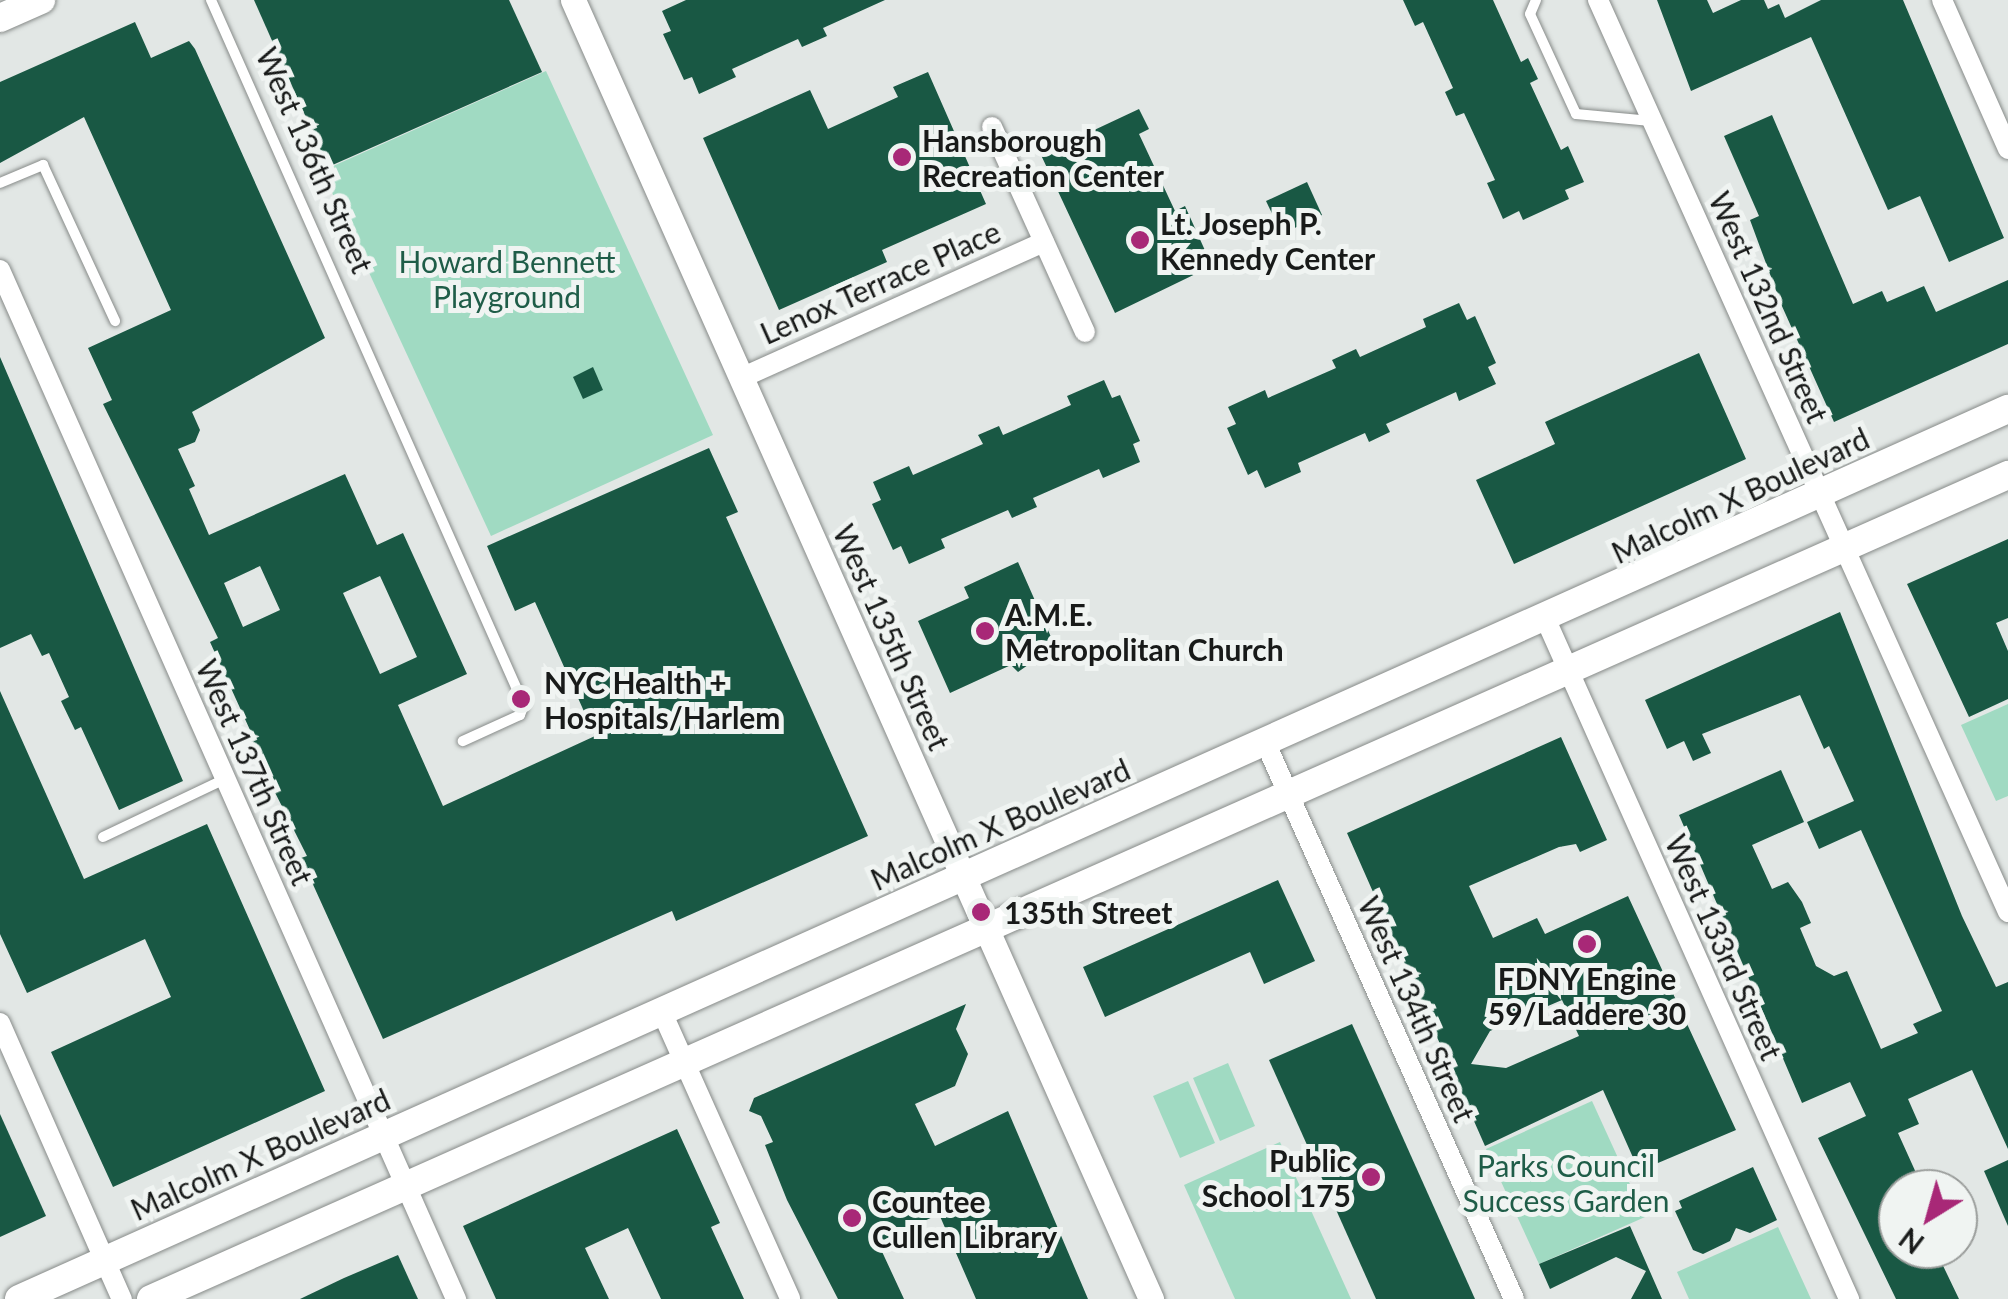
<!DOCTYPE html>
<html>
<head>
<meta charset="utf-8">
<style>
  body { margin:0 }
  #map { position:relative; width:2008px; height:1299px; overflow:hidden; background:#e2e7e5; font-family:Lato,sans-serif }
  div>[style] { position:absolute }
  .green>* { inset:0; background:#a0dac2 }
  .building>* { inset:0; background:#195844 }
  .roads { filter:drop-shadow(0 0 2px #878b89) drop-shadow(0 0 2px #878b89) }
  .service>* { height:10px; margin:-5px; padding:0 5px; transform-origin:5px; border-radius:5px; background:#fff }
  .minor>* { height:20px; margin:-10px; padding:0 10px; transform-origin:10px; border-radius:10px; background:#fff }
  .tertiary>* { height:25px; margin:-12.5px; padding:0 12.5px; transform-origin:12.5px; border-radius:12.5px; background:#fff }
  .secondary>* { height:28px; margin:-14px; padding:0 14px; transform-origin:14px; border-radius:14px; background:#fff }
  .dots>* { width:28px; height:28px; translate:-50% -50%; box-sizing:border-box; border:5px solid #f0f4f2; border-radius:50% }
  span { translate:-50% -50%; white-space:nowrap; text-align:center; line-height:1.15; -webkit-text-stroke:10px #f0f4f2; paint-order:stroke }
  .poi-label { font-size:30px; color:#181a19; font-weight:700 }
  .left { translate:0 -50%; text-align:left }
  .right { translate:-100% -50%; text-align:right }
  .street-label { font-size:30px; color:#181a19 }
  .park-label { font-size:30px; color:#1f5d48 }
  .north { position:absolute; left:1878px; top:1169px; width:100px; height:100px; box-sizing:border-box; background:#f0f4f2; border:2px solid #9a9d9b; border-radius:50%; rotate:217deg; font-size:28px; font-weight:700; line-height:40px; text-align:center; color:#181a19 }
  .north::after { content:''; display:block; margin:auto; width:35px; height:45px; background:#a82877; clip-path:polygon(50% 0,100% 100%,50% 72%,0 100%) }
</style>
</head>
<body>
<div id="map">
  <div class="green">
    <div style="clip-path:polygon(546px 71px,713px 435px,491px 536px,322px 171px)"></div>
    <div style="clip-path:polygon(2008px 704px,2008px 796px,1996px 801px,1961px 725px)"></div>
    <div style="clip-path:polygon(1228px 1063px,1255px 1126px,1220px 1141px,1193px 1078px)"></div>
    <div style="clip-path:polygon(1188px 1081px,1215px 1143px,1180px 1158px,1153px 1096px)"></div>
    <div style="clip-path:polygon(1592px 1101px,1645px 1217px,1539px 1264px,1486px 1149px)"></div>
    <div style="clip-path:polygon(1280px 1142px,1351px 1299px,1235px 1299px,1184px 1185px)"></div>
    <div style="clip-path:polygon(1778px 1227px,1811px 1299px,1689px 1299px,1677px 1272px)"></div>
  </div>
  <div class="building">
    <div style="clip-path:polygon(254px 0,509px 0,542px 72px,328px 167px)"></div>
    <div style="clip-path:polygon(686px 0,885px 0,823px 28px,827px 36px,802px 47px,798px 39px,732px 69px,736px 77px,699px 94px,692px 77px,684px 80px,663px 34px,671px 31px,662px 11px)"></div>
    <div style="clip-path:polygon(1403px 0,1493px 0,1521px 62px,1528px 58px,1538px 79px,1530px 83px,1561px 150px,1568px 146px,1584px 182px,1565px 190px,1569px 199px,1523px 220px,1519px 211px,1503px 219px,1487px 183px,1495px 180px,1464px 113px,1456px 116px,1445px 92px,1453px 88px,1423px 22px,1415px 26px)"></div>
    <div style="clip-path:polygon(1657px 0,1707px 0,1713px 13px,1741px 0,1764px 0,1768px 9px,1779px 4px,1785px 18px,1821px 0,1903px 0,2004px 238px,1949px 262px,1920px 196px,1888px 210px,1811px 37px,1691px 91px)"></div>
    <div style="clip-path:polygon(evenodd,135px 22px,151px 58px,189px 41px,195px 49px,325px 338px,192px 412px,200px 430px,195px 442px,178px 449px,195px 486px,189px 489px,209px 535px,345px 474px,377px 545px,403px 533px,467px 674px,398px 705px,443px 806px,595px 736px,535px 602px,515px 611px,487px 546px,709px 448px,738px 512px,726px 517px,868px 836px,676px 921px,672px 911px,383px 1039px,301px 858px,307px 856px,245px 733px,250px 730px,210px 642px,218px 638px,103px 404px,112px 400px,88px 348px,171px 310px,84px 117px,0 163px,0 82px,135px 22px,260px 566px,280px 610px,243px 627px,224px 583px,260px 566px,135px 22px,380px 576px,417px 657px,380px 674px,343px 593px,380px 576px)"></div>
    <div style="clip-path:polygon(928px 72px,986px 204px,882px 250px,887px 262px,779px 310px,703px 138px,810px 90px,828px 129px,898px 97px,893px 87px)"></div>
    <div style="clip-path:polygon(1139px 109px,1149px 129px,1139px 134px,1175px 211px,1185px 206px,1212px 266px,1115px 313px,1041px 155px)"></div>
    <div style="clip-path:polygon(1772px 115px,1853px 304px,1882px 291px,1887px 302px,1924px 286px,1936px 312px,2008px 280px,2008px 344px,1834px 422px,1781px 304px,1750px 220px,1759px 216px,1724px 136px)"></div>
    <div style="clip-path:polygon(1307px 182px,1322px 215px,1282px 234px,1266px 201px)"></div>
    <div style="clip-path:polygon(1459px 303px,1467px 320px,1475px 316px,1496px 363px,1488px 367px,1496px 384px,1459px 401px,1456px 392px,1386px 424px,1390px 432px,1369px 442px,1365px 433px,1298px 463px,1301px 472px,1265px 488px,1257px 470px,1248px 475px,1227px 428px,1236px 424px,1228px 407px,1265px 390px,1268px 398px,1336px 368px,1332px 360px,1356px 349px,1360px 357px,1426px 327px,1423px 319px)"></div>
    <div style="clip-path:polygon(1699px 353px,1746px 459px,1514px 564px,1476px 480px,1555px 444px,1545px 422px)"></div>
    <div style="clip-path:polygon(0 357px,183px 781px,119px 810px,81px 727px,75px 730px,61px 701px,69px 697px,49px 653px,42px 656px,31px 634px,0 648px)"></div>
    <div style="clip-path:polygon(593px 367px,603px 390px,583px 399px,573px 377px)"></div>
    <div style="clip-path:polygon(1104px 380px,1112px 398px,1120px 395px,1140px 441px,1133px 444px,1140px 462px,1103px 478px,1099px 469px,1033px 498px,1037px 507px,1012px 518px,1008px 510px,941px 539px,945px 548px,909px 564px,901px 546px,893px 550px,872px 504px,881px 500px,873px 482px,909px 466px,913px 475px,983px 444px,978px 435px,999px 426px,1003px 435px,1071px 405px,1067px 396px)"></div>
    <div style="clip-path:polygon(2008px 539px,2008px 618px,1996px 623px,2008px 651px,2008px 699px,1969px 717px,1907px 584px)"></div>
    <div style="clip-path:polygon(1018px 562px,1055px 646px,1018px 672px,1011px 665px,950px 693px,918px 621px,969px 598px,964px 587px)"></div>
    <div style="clip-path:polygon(1840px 612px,1962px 916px,1996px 987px,2008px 982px,2008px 1149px,1972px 1070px,1908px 1099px,1919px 1124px,1898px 1133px,1917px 1175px,1906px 1180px,1910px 1189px,1898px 1189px,1898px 1249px,1935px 1249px,1959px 1299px,1896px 1299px,1818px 1138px,1866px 1116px,1850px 1082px,1802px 1103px,1679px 815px,1781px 770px,1804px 822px,1752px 845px,1772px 889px,1788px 882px,1802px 902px,1811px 923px,1800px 928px,1816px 966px,1834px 976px,1847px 971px,1881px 1049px,1918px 1033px,1913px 1024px,1942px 1011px,1861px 830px,1819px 849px,1807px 822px,1854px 801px,1829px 746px,1824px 749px,1800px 695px,1702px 734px,1711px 753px,1693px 761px,1684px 741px,1667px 749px,1645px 700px)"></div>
    <div style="clip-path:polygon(0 691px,84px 879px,207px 824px,325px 1091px,113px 1187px,51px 1052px,171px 997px,145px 939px,27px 993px,0 934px)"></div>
    <div style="clip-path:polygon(evenodd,1561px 737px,1607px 840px,1580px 852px,1576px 844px,1559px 847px,1469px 886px,1493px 938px,1537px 918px,1545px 934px,1628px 896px,1736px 1130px,1639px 1171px,1603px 1090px,1485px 1146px,1347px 833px,1561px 737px,1562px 1000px,1579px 1036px,1506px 1068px,1471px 1064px,1490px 1031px,1562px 1000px)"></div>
    <div style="clip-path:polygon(1278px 880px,1315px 961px,1264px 984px,1250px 952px,1105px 1017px,1083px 967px)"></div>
    <div style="clip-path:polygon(966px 1004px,956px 1029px,968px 1054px,955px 1086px,915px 1104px,935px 1146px,1008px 1111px,1088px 1299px,976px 1299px,939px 1214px,878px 1243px,904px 1299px,838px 1299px,787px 1200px,765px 1145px,773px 1142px,761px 1116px,749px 1111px,754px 1098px)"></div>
    <div style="clip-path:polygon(1352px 1024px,1475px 1299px,1376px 1299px,1269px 1060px)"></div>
    <div style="clip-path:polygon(0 1114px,46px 1216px,0 1237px)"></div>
    <div style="clip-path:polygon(677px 1129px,720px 1223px,711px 1227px,744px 1299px,661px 1299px,628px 1228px,585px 1248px,609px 1299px,496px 1299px,463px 1226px)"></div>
    <div style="clip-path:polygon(2008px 1160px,2008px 1226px,1984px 1171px)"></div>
    <div style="clip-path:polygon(1753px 1167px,1777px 1220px,1750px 1233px,1736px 1228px,1730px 1241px,1703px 1254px,1693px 1250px,1675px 1211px,1682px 1208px,1679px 1201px)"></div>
    <div style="clip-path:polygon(1630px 1226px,1662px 1299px,1631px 1299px,1646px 1271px,1616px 1257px,1550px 1289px,1539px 1264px)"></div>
    <div style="clip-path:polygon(398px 1255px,418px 1299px,300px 1299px,344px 1278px)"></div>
  </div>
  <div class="roads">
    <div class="service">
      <div style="left:211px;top:0;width:771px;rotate:66.06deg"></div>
      <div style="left:524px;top:705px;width:11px;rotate:112deg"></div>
      <div style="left:520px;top:715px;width:63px;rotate:155.5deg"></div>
      <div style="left:1536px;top:0;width:15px;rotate:113deg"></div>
      <div style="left:1530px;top:14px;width:110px;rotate:65.3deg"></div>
      <div style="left:1576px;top:114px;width:75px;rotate:5.3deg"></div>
      <div style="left:0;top:183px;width:47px;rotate:-22.7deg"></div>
      <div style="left:43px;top:165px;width:172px;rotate:65.2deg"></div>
      <div style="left:103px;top:837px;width:135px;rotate:-25.4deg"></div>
    </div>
    <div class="minor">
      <div style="left:1598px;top:0;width:1000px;rotate:65.79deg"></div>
      <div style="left:1942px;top:0;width:163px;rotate:66.1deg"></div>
      <div style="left:992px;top:127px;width:225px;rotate:65.6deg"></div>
      <div style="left:0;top:270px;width:1126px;rotate:66.1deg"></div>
      <div style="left:741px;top:378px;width:332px;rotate:-24.2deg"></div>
      <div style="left:1546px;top:620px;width:744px;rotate:65.95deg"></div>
      <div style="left:1266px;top:744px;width:608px;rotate:65.92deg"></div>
      <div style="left:661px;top:1010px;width:316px;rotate:65.9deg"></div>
      <div style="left:0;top:1023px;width:302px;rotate:66.2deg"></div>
    </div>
    <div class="tertiary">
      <div style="left:573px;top:0;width:1422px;rotate:66.01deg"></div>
    </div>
    <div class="secondary">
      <div style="left:0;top:18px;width:45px;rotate:-23.7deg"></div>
      <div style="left:19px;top:1299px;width:2179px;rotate:-24.11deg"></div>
      <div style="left:151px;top:1299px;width:2032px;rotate:-23.93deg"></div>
    </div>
  </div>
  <div class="dots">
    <div style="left:902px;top:157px;background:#a82877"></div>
    <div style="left:1140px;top:240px;background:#a82877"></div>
    <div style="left:985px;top:631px;background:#a82877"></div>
    <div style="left:521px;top:699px;background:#a82877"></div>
    <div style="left:981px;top:912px;background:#a82877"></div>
    <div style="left:1587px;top:944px;background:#a82877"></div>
    <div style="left:1371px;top:1177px;background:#a82877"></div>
    <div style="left:852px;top:1218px;background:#a82877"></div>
  </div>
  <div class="poi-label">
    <span class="left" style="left:922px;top:157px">Hansborough<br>Recreation Center</span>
    <span class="left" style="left:1160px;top:240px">Lt. Joseph P.<br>Kennedy Center</span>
    <span class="left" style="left:1005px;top:631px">A.M.E.<br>Metropolitan Church</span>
    <span class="left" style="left:544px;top:699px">NYC Health +<br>Hospitals/Harlem</span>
    <span class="left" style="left:1004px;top:912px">135th Street</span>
    <span style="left:1587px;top:995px">FDNY Engine<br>59/Laddere 30</span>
    <span class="right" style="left:1351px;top:1177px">Public<br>School 175</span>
    <span class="left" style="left:872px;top:1218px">Countee<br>Cullen Library</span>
  </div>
  <div class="street-label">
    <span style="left:315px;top:160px;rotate:66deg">West 136th Street</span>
    <span style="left:880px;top:282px;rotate:-24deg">Lenox Terrace Place</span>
    <span style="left:1769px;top:307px;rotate:66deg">West 132nd Street</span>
    <span style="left:1740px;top:495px;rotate:-25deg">Malcolm X Boulevard</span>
    <span style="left:892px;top:637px;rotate:66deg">West 135th Street</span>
    <span style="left:255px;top:772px;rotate:66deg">West 137th Street</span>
    <span style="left:1000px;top:824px;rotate:-24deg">Malcolm X Boulevard</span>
    <span style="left:1724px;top:947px;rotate:66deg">West 133rd Street</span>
    <span style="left:1417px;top:1009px;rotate:66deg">West 134th Street</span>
    <span style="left:260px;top:1154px;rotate:-24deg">Malcolm X Boulevard</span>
  </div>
  <div class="park-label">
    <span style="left:507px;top:278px">Howard Bennett<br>Playground</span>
    <span style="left:1566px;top:1182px">Parks Council<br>Success Garden</span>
  </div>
  <div class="north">N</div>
</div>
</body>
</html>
